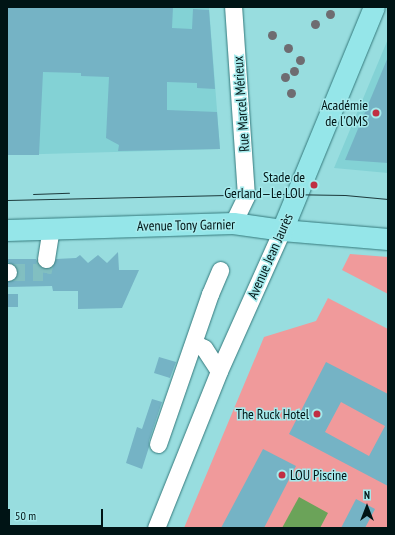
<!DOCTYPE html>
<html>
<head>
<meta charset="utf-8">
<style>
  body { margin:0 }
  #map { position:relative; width:395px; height:535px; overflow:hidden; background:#98dddf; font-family:"PT Sans Narrow",sans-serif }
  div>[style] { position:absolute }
  .built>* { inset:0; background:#83d2d5 }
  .green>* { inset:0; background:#f09a9b }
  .water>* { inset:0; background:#6ba359 }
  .building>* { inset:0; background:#75b3c5 }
  .minor-tunnel>* { height:17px; margin-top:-8.5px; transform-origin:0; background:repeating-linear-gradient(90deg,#81bfc1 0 17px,transparent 0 25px) }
  .roads { filter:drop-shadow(0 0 1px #34797c) drop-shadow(0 0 1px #34797c) }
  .minor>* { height:17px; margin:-8.5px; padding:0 8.5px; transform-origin:8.5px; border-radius:8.5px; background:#fff }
  .major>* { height:21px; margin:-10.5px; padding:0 10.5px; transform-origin:10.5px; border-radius:10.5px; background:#95e6e9 }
  .tram>* { height:1px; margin:-0.5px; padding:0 0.5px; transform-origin:0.5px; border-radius:0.5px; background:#1d3a3c }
  .trees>* { width:9px; height:9px; margin:-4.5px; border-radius:50%; background:#6e6c71 }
  .dots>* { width:11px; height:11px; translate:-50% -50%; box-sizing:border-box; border:2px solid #a5eaec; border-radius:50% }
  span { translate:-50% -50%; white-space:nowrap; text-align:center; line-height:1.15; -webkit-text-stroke:3px #a5eaec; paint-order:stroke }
  .street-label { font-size:14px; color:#001415 }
  .poi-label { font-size:14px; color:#001415 }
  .right { translate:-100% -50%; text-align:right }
  .left { translate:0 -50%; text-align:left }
  .frame { position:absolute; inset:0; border:8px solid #001415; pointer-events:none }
  .north { position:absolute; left:347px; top:487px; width:40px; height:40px; -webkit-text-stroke:3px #a5eaec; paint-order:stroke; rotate:0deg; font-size:11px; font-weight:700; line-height:16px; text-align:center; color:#001415 }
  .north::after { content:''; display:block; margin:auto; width:14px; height:18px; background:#001415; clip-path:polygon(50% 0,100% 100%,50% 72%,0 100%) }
  .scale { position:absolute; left:8px; top:509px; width:95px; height:18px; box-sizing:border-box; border:2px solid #001415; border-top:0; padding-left:5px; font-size:12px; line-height:14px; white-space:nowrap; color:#001415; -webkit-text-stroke:3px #a5eaec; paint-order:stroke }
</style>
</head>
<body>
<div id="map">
  <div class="built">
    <div style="clip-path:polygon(7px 7px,209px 7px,220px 149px,7px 155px)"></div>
    <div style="clip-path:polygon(388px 39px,388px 173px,334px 168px)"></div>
  </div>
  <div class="green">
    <div style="clip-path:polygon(350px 254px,388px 257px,388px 294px,342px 270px)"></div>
    <div style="clip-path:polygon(328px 298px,388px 329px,388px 528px,184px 528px,264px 337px,316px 321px)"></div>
  </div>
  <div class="water">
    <div style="clip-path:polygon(299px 497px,328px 513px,320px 528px,282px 528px)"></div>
  </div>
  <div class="building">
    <div style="clip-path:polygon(7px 7px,173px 7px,172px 28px,192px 29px,193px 9px,209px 10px,215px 89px,197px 88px,197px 83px,167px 82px,167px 110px,217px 112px,220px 149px,118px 151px,119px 145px,106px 138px,109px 77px,81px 76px,81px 73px,43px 72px,39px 155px,7px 155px)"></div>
    <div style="clip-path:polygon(388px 57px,388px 163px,345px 160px)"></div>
    <div style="clip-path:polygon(118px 252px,119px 270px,139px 270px,122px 308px,78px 309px,78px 291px,53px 291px,52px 286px,8px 287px,8px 282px,16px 277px,18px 272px,16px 267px,8px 262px,8px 259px,36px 259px,39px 266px,45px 269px,53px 266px,56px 259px,76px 258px,80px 255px,88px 263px,98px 255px,107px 263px)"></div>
    <div style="clip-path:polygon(7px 294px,18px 294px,18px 307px,7px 307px)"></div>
    <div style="clip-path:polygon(159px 357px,176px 362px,170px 378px,154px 373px)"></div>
    <div style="clip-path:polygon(evenodd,326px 362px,388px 394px,388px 486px,289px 434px,326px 362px,341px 402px,385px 426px,369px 456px,325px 432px,341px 402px)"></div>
    <div style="clip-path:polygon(152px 399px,162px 402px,149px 441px,149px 447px,142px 469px,126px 463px,137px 427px,142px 429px)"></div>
    <div style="clip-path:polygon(263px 449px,296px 466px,264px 528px,221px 528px)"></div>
    <div style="clip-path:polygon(356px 499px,375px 509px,365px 528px,341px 528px)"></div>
  </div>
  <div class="minor-tunnel">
    <div style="left:8px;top:272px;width:35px"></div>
    <div style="left:43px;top:272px;width:13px;rotate:-77deg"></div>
  </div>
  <div class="roads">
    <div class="minor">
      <div style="left:233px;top:223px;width:30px;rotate:-64deg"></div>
      <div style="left:246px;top:196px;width:189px;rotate:-93.9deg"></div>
      <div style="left:46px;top:259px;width:31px;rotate:-81deg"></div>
      <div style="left:7px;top:272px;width:1px"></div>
      <div style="left:194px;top:343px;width:11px;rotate:27deg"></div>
      <div style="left:204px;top:348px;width:27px;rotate:57deg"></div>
      <div style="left:158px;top:444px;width:159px;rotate:-70.9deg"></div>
      <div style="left:210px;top:294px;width:26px;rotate:-67deg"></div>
      <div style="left:156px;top:528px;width:169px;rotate:-68.1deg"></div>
      <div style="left:219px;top:371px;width:154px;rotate:-65.9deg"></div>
    </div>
    <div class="major">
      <div style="left:7px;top:230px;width:226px;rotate:-1.8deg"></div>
      <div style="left:233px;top:223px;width:49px;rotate:8.1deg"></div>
      <div style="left:282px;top:230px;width:106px;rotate:4.9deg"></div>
      <div style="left:282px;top:230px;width:241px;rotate:-67.6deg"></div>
    </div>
  </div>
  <div class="tram">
    <div style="left:33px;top:194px;width:36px;rotate:-2deg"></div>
    <div style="left:7px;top:200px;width:274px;rotate:-1.3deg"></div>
    <div style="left:281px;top:194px;width:64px;rotate:0.9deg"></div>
    <div style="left:345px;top:195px;width:43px;rotate:5.3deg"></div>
  </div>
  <div class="trees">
    <div style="left:330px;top:14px"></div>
    <div style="left:315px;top:24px"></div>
    <div style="left:272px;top:35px"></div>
    <div style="left:288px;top:48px"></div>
    <div style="left:300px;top:60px"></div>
    <div style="left:294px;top:71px"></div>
    <div style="left:285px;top:77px"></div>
    <div style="left:291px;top:93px"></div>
  </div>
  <div class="dots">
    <div style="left:376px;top:113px;background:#c02f43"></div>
    <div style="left:314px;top:185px;background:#c02f43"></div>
    <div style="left:317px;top:414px;background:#c02f43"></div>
    <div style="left:282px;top:475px;background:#c02f43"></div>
  </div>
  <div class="street-label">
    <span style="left:241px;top:104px;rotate:-94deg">Rue Marcel Mérieux</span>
    <span style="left:186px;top:225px;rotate:-1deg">Avenue Tony Garnier</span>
    <span style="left:270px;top:256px;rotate:-66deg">Avenue Jean Jaurès</span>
  </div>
  <div class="poi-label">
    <span class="right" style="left:368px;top:113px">Académie<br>de l'OMS</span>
    <span class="right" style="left:305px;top:185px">Stade de<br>Gerland—Le LOU</span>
    <span class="right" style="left:309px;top:414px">The Ruck Hotel</span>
    <span class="left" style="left:290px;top:475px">LOU Piscine</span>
  </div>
  <div class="frame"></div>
  <div class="north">N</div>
  <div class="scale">50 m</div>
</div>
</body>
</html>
